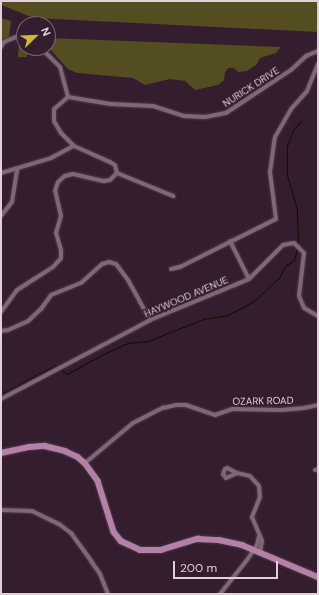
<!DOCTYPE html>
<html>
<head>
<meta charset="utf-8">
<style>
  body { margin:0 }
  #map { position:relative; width:319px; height:595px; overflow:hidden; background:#341d2e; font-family:"DM Sans",sans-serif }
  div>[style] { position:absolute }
  .green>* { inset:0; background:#544d1f }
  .stream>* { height:1px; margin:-0.5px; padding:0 0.5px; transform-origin:0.5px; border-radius:0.5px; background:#130f00 }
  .roads { filter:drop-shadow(0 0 1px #4d3b49) drop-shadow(0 0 1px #4d3b49) }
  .minor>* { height:4px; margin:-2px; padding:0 2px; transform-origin:2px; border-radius:2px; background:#806679 }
  .major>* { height:5.5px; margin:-2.75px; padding:0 2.75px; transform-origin:2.75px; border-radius:2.75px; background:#b480a7 }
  span { translate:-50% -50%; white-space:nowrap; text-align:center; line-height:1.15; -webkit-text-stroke:3px #341d2e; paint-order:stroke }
  .street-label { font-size:10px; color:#dfd0db }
  .frame { position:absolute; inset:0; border:2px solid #dfd0db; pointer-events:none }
  .north { position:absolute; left:16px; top:16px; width:40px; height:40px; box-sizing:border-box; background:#341d2e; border:1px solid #786573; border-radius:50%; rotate:67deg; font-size:11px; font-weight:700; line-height:16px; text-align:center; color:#dfd0db }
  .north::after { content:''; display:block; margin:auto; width:14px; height:18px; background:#cdb938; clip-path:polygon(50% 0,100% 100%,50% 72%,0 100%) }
  .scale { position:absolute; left:173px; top:561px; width:105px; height:18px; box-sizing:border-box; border:2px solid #dfd0db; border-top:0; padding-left:5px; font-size:12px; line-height:14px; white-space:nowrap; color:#dfd0db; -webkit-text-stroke:3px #341d2e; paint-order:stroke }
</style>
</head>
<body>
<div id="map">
  <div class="green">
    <div style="clip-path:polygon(1px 1px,318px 1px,318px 32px,34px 18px,1px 5px)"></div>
    <div style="clip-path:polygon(1px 18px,11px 21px,9px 37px,1px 42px)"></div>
    <div style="clip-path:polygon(48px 38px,281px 47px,276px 53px,260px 58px,256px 65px,247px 71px,238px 72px,234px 68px,228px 68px,225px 73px,224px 80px,218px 85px,195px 90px,185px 81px,170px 79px,145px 85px,133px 78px,77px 73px,68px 69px,48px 47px)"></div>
    <div style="clip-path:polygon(19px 41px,24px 42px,24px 48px,27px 48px,27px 57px,18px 57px)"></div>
  </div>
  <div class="stream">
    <div style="left:298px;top:243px;width:33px;rotate:-92deg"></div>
    <div style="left:297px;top:210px;width:36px;rotate:-106deg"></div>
    <div style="left:287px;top:175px;width:29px;rotate:-90deg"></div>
    <div style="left:287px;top:146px;width:17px;rotate:-69deg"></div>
    <div style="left:293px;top:130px;width:12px;rotate:-48deg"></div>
    <div style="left:60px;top:369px;width:9px;rotate:36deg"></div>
    <div style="left:67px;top:374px;width:39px;rotate:-29deg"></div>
    <div style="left:101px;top:355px;width:30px;rotate:-24deg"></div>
    <div style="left:128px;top:343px;width:20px;rotate:-6deg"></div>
    <div style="left:148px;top:341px;width:59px;rotate:-21.8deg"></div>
    <div style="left:203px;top:319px;width:24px;rotate:-9deg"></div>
    <div style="left:227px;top:315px;width:17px;rotate:-25deg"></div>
    <div style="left:242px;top:308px;width:15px;rotate:-32deg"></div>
    <div style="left:255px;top:300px;width:33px;rotate:-43deg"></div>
    <div style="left:279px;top:278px;width:13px;rotate:-63deg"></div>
    <div style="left:285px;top:266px;width:11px;rotate:-34deg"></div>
    <div style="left:294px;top:260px;width:12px;rotate:-76deg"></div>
    <div style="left:1px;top:394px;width:61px;rotate:-28.2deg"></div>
    <div style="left:55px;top:365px;width:3px;rotate:45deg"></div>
  </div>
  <div class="roads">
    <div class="minor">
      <div style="left:1px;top:47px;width:6px;rotate:-59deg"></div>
      <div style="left:4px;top:42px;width:15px;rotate:-23deg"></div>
      <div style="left:18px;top:36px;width:6px;rotate:18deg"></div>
      <div style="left:41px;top:48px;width:27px;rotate:45deg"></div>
      <div style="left:60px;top:67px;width:31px;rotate:75deg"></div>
      <div style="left:68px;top:97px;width:43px;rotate:9.5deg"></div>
      <div style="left:110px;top:104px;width:43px;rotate:2.7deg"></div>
      <div style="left:153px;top:106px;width:33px;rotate:18deg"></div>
      <div style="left:184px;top:116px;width:21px;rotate:3deg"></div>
      <div style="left:205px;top:117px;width:21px;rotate:-11deg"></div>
      <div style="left:226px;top:113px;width:78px;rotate:-33.5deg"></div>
      <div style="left:291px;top:70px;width:21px;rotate:-43deg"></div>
      <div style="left:306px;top:56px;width:13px;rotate:-23deg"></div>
      <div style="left:68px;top:97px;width:18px;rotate:139deg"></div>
      <div style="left:54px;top:109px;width:12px;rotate:90deg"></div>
      <div style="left:54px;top:121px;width:14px;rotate:60deg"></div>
      <div style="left:61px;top:133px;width:18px;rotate:45deg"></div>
      <div style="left:74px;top:146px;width:39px;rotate:24deg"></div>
      <div style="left:110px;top:162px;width:6px;rotate:31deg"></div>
      <div style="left:115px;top:165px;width:8px;rotate:76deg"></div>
      <div style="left:1px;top:173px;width:52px;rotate:-16.7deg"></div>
      <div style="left:51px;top:158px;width:26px;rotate:-28deg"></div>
      <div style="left:117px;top:173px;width:61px;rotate:22.3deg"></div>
      <div style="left:1px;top:216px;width:18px;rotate:-52deg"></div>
      <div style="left:12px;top:202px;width:33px;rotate:-81deg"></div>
      <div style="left:230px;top:241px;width:42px;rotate:63.4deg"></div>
      <div style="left:171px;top:269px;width:9px;rotate:-13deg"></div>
      <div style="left:180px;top:267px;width:107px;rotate:-26.6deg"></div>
      <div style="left:276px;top:219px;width:47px;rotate:-97.3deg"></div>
      <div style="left:270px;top:172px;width:35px;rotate:-82deg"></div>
      <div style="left:275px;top:137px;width:32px;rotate:-60deg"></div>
      <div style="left:291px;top:109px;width:24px;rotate:-48deg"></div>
      <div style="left:307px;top:91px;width:29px;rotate:-68deg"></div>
      <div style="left:1px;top:312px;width:27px;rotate:-54deg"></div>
      <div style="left:17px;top:290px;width:43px;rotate:-32.6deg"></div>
      <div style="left:53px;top:267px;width:12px;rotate:-48deg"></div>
      <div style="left:61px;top:258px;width:8px;rotate:-90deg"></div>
      <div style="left:61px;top:250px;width:18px;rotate:-106deg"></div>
      <div style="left:56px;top:233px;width:18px;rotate:-74deg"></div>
      <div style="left:61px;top:216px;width:26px;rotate:-103deg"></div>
      <div style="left:55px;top:191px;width:9px;rotate:-72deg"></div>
      <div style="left:58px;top:182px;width:9px;rotate:-41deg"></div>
      <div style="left:65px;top:176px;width:8px;rotate:-14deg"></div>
      <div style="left:73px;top:174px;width:32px;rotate:13deg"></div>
      <div style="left:104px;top:181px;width:6px;rotate:-9deg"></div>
      <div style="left:110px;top:180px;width:10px;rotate:-45deg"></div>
      <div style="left:1px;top:331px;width:7px;rotate:-8deg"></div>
      <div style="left:8px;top:330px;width:22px;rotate:-24deg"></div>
      <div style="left:28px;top:321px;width:18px;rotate:-43deg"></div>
      <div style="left:41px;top:309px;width:17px;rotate:-54deg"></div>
      <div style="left:51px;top:295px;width:32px;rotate:-22deg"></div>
      <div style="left:81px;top:283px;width:28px;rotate:-42deg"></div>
      <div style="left:102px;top:264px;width:7px;rotate:-16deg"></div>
      <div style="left:109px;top:262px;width:7px;rotate:16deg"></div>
      <div style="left:116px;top:264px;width:20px;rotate:53deg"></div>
      <div style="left:128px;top:280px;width:46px;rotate:61.2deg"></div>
      <div style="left:1px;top:399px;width:169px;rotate:-27.9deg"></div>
      <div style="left:150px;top:320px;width:107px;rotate:-22.5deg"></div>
      <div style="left:249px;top:279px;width:48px;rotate:-45deg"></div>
      <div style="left:283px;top:245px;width:11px;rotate:-10deg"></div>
      <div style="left:294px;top:243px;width:14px;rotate:45deg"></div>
      <div style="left:304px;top:253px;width:43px;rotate:96.6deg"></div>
      <div style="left:299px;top:296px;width:13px;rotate:67deg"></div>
      <div style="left:304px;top:308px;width:16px;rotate:30deg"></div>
      <div style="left:85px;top:463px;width:62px;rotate:-39.8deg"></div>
      <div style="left:133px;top:423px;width:34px;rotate:-27deg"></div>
      <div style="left:163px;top:408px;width:13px;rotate:-13deg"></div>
      <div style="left:176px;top:405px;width:10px"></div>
      <div style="left:186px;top:405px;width:31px;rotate:19deg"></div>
      <div style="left:215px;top:415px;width:18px;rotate:-19deg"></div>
      <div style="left:232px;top:409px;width:49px;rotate:1.2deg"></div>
      <div style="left:281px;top:410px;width:23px;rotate:-5deg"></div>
      <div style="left:304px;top:408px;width:14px;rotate:-12deg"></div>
      <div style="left:315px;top:470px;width:3px;rotate:-18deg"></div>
      <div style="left:237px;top:473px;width:11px;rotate:-153deg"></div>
      <div style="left:227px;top:468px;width:2px;rotate:153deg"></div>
      <div style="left:225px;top:469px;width:5px;rotate:112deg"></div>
      <div style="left:223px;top:474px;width:5px;rotate:53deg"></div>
      <div style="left:226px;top:478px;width:12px;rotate:-24deg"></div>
      <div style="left:237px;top:473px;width:13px;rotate:13deg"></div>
      <div style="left:250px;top:476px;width:13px;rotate:48deg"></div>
      <div style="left:259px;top:486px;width:11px;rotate:85deg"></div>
      <div style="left:260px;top:497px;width:22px;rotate:112deg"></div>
      <div style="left:252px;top:517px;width:26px;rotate:67deg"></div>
      <div style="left:262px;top:541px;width:11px;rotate:100deg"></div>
      <div style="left:1px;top:510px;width:31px;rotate:2deg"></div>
      <div style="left:32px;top:511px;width:30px;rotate:26deg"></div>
      <div style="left:59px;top:524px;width:15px;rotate:37deg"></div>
      <div style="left:71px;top:533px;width:34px;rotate:54deg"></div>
      <div style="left:91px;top:561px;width:16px;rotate:55deg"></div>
      <div style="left:100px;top:574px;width:22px;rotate:68deg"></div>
      <div style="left:220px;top:594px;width:43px;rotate:-51.5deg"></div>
      <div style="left:247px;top:560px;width:18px;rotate:-56deg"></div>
      <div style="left:257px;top:545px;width:9px;rotate:-77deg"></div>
    </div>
    <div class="major">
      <div style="left:1px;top:453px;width:29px;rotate:-12deg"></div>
      <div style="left:29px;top:447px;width:16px;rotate:-4deg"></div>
      <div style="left:45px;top:446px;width:21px;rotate:14deg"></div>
      <div style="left:65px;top:451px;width:14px;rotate:25deg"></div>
      <div style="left:78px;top:457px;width:9px;rotate:41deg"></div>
      <div style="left:85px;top:463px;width:22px;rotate:54deg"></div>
      <div style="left:98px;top:481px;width:53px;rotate:72.6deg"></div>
      <div style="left:114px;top:532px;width:11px;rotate:52deg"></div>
      <div style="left:121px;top:541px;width:21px;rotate:25deg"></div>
      <div style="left:140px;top:550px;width:21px"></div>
      <div style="left:161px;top:550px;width:39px;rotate:-17deg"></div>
      <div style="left:198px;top:539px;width:21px;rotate:3deg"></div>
      <div style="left:219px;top:540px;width:24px;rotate:12deg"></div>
      <div style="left:242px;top:545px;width:82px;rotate:22.8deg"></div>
    </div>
  </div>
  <div class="street-label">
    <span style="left:251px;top:87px;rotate:-33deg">NURICK DRIVE</span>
    <span style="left:186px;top:297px;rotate:-23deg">HAYWOOD AVENUE</span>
    <span style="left:263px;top:401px;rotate:-1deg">OZARK ROAD</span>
  </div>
  <div class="frame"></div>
  <div class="north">N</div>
  <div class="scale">200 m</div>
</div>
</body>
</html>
